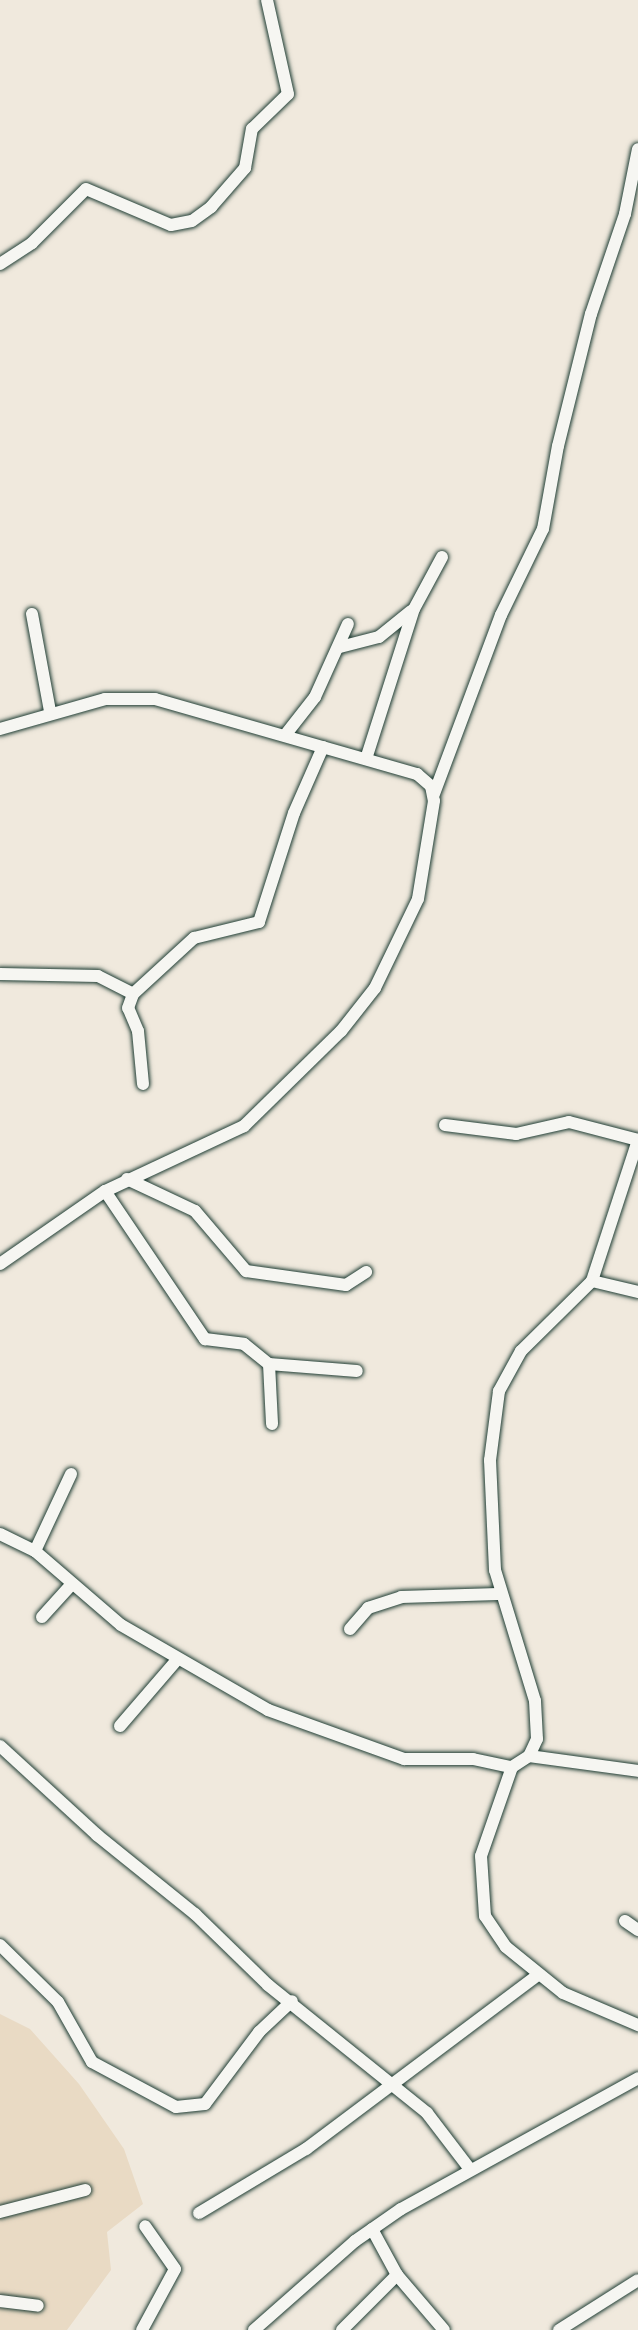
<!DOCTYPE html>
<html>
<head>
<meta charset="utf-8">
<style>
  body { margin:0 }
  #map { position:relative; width:638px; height:2330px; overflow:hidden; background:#f0e9dd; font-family:"Playpen Sans",sans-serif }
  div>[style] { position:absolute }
  .built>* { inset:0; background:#e9dac4 }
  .roads { filter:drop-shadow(0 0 2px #1f3d34) drop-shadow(0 0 2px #1f3d34) }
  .minor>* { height:12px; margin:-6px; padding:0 6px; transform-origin:6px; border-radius:6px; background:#f6f6f2 }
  span { translate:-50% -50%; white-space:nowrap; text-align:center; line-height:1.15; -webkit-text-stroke:6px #f6f6f2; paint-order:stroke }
</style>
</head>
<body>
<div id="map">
  <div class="built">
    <div style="clip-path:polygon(0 2014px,30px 2029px,79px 2084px,124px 2149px,143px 2204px,107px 2232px,111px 2270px,67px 2330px,0 2330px)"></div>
  </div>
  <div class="roads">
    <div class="minor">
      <div style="left:0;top:264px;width:38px;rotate:-33deg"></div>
      <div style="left:32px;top:243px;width:76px;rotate:-45deg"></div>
      <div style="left:86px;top:189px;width:92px;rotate:23deg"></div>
      <div style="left:171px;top:225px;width:21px;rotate:-11deg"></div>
      <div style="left:192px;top:221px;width:24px;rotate:-36deg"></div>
      <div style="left:211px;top:207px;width:52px;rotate:-48.9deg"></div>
      <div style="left:245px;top:168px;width:40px;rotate:-80deg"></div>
      <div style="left:252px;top:129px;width:50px;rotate:-44.2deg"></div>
      <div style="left:288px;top:94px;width:96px;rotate:-102.6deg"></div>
      <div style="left:32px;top:614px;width:99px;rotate:79.5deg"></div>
      <div style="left:340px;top:647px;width:40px;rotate:-14.4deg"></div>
      <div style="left:379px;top:637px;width:41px;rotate:-39.1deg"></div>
      <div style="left:0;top:729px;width:109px;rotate:-15.9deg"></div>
      <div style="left:105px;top:699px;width:50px"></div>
      <div style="left:155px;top:699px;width:273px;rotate:16deg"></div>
      <div style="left:417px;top:774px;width:18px;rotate:41deg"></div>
      <div style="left:431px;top:786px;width:15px;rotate:79deg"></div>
      <div style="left:434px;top:801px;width:99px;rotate:99.3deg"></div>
      <div style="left:418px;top:899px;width:99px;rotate:115.8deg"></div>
      <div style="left:375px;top:988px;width:55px;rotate:128.3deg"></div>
      <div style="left:341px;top:1031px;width:136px;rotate:135.6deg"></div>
      <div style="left:244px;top:1126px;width:153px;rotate:154.9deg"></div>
      <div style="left:105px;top:1191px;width:128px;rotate:145.2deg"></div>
      <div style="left:286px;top:734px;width:47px;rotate:-51.9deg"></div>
      <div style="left:315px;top:697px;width:80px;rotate:-65.7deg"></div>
      <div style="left:366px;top:759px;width:157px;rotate:-72.3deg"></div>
      <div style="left:414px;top:609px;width:59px;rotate:-61.7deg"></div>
      <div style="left:434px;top:794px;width:191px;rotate:-69.5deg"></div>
      <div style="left:501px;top:615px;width:96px;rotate:-64deg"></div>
      <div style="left:543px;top:529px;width:84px;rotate:-79.8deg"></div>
      <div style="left:558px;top:446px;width:136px;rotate:-76deg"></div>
      <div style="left:591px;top:314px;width:106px;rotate:-71.2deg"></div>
      <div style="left:625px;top:214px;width:66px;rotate:-78.7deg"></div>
      <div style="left:0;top:974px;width:98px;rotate:1.2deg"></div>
      <div style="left:98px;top:976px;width:39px;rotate:27deg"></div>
      <div style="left:143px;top:1084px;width:53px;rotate:-95.4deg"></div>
      <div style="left:138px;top:1031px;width:25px;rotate:-113deg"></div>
      <div style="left:128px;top:1008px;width:15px;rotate:-70deg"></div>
      <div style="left:133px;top:994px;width:83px;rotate:-42.6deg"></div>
      <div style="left:194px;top:938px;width:67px;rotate:-13.8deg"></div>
      <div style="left:259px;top:922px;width:114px;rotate:-72.2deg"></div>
      <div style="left:294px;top:813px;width:72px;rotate:-66.3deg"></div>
      <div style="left:445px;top:1125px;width:72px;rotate:7.2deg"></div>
      <div style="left:516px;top:1134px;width:54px;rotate:-12.8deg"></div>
      <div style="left:569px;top:1122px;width:71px;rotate:14.6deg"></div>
      <div style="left:638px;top:1140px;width:148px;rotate:108.1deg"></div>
      <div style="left:592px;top:1281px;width:100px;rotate:135.4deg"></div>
      <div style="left:521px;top:1351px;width:46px;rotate:118.8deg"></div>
      <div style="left:499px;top:1391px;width:70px;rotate:97.4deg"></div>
      <div style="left:490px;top:1460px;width:110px;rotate:87.4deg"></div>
      <div style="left:495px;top:1570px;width:137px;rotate:73deg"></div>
      <div style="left:535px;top:1701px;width:38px;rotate:87deg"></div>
      <div style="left:537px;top:1739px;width:19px;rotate:115deg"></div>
      <div style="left:529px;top:1756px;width:20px;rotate:147deg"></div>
      <div style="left:512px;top:1767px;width:94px;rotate:109.2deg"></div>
      <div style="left:481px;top:1856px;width:60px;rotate:86.2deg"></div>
      <div style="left:485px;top:1916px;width:37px;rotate:56deg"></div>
      <div style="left:506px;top:1947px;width:73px;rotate:38.9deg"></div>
      <div style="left:563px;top:1993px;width:82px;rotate:23.1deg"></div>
      <div style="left:127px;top:1179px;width:75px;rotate:25.2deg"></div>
      <div style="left:195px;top:1211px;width:79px;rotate:49.6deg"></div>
      <div style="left:246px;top:1271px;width:101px;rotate:8deg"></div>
      <div style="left:346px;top:1285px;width:24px;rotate:-33deg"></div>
      <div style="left:105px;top:1191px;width:179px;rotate:56deg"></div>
      <div style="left:205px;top:1339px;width:39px;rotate:7deg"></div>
      <div style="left:244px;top:1344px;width:32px;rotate:39deg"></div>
      <div style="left:269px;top:1364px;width:60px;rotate:87.1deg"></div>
      <div style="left:592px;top:1281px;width:47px;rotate:13.4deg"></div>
      <div style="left:269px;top:1364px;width:88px;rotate:4.5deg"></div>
      <div style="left:0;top:1534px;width:39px;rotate:26deg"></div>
      <div style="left:35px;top:1551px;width:113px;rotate:40.7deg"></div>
      <div style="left:121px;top:1625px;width:170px;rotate:30deg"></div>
      <div style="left:268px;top:1710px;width:145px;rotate:19.8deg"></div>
      <div style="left:404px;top:1759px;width:69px"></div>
      <div style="left:473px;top:1759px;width:40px;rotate:12deg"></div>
      <div style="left:35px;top:1551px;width:85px;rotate:-64.9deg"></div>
      <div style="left:42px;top:1617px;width:43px;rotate:-47.8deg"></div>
      <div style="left:350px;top:1629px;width:28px;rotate:-49deg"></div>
      <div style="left:368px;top:1608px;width:35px;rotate:-18deg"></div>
      <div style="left:401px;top:1597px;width:97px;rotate:-1.8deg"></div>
      <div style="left:120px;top:1726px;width:86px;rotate:-49.3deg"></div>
      <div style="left:0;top:1746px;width:132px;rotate:42.5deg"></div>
      <div style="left:97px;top:1835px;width:126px;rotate:38.9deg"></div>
      <div style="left:195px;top:1914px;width:102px;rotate:44.2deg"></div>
      <div style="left:268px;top:1985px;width:204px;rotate:38.8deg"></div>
      <div style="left:427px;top:2113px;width:69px;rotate:52.6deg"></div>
      <div style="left:529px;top:1756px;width:110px;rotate:7.8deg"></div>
      <div style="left:625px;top:1921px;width:16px;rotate:35deg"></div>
      <div style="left:0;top:1945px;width:81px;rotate:44.5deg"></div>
      <div style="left:58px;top:2002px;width:69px;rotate:60.5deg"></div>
      <div style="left:92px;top:2062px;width:95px;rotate:28.2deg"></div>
      <div style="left:176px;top:2107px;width:29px;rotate:-6deg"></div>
      <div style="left:205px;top:2104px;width:90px;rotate:-53.1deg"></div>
      <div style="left:259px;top:2032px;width:45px;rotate:-43.2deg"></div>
      <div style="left:0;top:2212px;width:88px;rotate:-14.5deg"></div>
      <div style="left:199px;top:2213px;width:125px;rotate:-30.9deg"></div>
      <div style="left:306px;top:2149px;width:291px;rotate:-36.9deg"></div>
      <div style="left:372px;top:2229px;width:52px;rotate:61.5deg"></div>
      <div style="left:397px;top:2275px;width:72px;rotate:49.5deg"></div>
      <div style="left:0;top:2301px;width:38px;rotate:7deg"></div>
      <div style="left:142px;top:2330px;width:69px;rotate:-61.6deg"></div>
      <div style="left:175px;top:2269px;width:52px;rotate:-124.9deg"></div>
      <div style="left:254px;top:2330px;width:135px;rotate:-41.4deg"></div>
      <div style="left:355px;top:2241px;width:56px;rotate:-34.8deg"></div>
      <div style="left:401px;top:2209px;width:271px;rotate:-28.9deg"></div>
      <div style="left:342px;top:2330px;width:78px;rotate:-45deg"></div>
      <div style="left:559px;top:2330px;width:93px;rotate:-32.3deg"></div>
    </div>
  </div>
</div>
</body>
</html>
